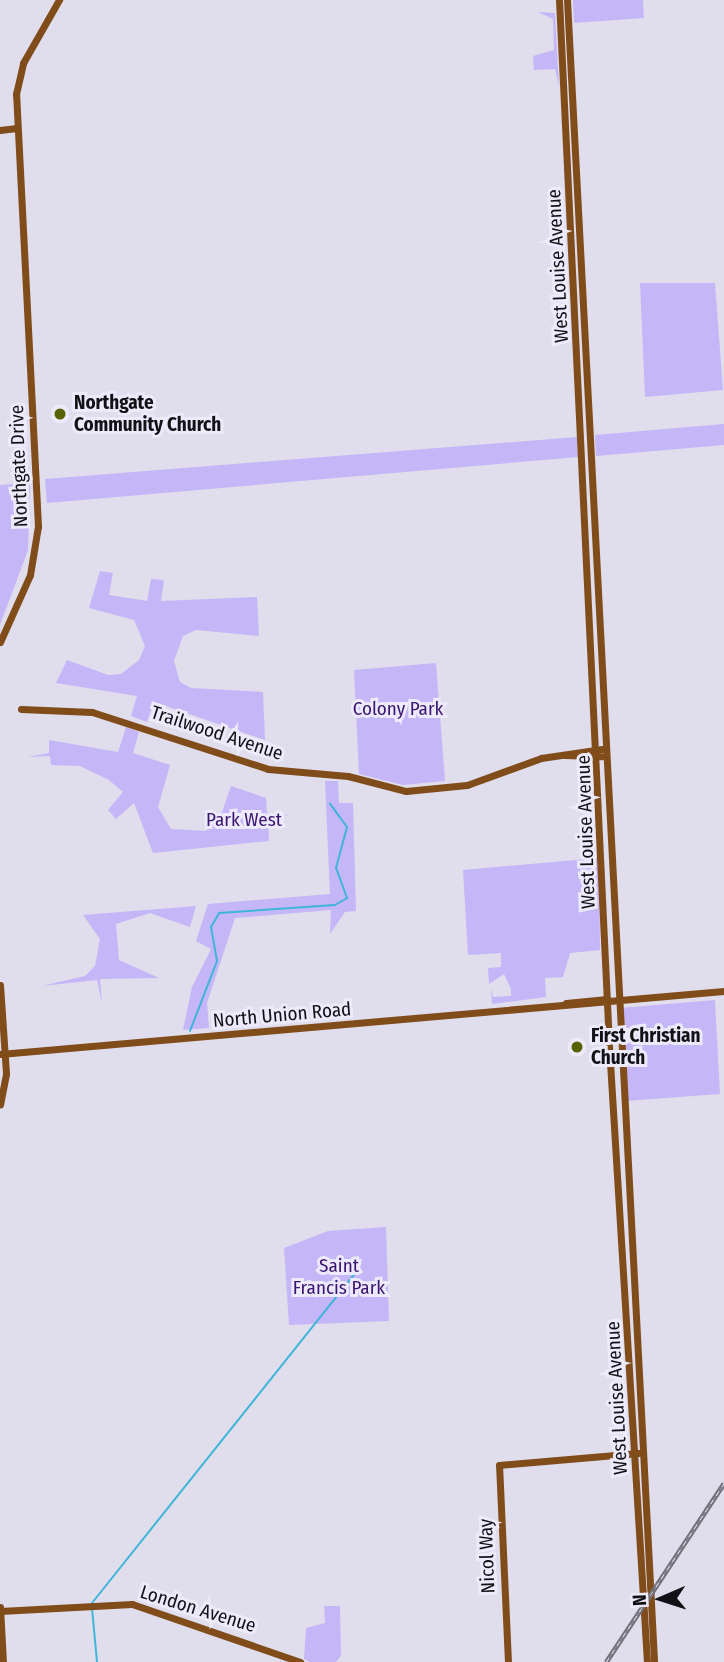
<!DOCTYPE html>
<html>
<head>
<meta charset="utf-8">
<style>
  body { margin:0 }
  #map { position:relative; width:724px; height:1662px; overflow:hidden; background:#e0dded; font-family:"Fira Sans Condensed",sans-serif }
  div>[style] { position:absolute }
  .green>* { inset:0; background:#c5b6f8 }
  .stream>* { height:2px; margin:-1px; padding:0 1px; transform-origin:1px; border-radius:1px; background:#3fb5d8 }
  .secondary>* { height:7px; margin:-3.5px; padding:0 3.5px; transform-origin:3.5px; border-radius:3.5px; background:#804c1a }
  .rail>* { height:4.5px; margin-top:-2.25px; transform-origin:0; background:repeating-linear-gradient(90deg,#edeafb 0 5px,#72707a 0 10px); box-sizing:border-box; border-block:2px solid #72707a }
  .dots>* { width:19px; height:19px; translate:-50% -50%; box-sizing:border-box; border:4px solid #edeafb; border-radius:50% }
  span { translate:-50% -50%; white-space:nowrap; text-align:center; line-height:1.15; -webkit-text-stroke:6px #edeafb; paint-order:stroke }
  .street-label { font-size:19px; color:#121116 }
  .poi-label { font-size:19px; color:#121116; font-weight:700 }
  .left { translate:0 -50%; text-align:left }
  .park-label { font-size:19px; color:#3a1571 }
  .north { position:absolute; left:626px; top:1564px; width:70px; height:70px; -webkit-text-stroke:5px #edeafb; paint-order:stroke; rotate:267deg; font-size:19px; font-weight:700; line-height:28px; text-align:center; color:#121116 }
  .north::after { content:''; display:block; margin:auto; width:24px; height:32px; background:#121116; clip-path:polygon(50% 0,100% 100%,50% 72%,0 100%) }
</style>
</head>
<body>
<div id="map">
  <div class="green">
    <div style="clip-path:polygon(573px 0,643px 0,644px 18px,574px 23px)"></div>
    <div style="clip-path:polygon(538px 12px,555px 13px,559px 87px,555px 69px,534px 70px,533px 56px,554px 50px,553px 19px)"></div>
    <div style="clip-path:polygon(640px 283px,715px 283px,723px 390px,645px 397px)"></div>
    <div style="clip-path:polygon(724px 424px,724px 445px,596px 456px,595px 435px)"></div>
    <div style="clip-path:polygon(577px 437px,578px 457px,47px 503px,45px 479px)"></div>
    <div style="clip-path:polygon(30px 483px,28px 550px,0 625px,0 485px)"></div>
    <div style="clip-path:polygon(100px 571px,113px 573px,109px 595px,135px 599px,147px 601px,151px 579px,164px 580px,161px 601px,257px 597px,259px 636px,196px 630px,183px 636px,174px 661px,180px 682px,191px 688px,263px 692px,265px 740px,154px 702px,147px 722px,131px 716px,137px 696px,56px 683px,67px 660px,108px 675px,121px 674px,139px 660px,145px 646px,134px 620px,89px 608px)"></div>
    <div style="clip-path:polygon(436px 663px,445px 781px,403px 785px,359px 774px,354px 670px)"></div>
    <div style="clip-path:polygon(126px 727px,139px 732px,133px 753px,170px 765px,158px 807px,171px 829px,206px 831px,221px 815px,231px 786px,266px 798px,267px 814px,290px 815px,268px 817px,269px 841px,153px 853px,134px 803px,116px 819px,108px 810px,123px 792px,109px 780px,80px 766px,51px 765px,50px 756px,28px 757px,49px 753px,49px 740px,118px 752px)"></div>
    <div style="clip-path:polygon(325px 781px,338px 781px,339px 803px,353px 803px,356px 911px,345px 912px,330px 934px,331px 910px,235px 918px,207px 1003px,209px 1028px,183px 1030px,192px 987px,211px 949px,196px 941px,208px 904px,330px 894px)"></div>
    <div style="clip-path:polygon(599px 858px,600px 950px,570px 953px,563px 977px,545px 978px,546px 997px,492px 1004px,491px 988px,493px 997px,511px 996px,511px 989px,504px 974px,489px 984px,488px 968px,501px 967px,501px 953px,468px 955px,463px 870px)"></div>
    <div style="clip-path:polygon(196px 906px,190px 927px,150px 913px,116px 924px,119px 960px,159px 978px,100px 979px,102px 1003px,97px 980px,42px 986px,85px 976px,95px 966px,100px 939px,83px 915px)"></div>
    <div style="clip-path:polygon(715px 1000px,720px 1094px,625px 1101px,620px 1008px)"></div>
    <div style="clip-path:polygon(386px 1227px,389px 1321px,289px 1325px,284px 1248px,328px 1231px)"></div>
    <div style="clip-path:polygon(324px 1606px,340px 1606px,341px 1656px,336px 1662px,310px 1662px,304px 1659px,306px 1628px,325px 1623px)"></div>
  </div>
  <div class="stream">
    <div style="left:190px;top:1031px;width:75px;rotate:-68.9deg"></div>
    <div style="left:217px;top:961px;width:35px;rotate:-100deg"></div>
    <div style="left:211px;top:927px;width:16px;rotate:-60deg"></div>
    <div style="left:219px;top:913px;width:116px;rotate:-3.9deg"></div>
    <div style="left:335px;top:905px;width:14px;rotate:-30deg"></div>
    <div style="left:347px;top:898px;width:32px;rotate:-110deg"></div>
    <div style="left:336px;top:868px;width:42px;rotate:-75deg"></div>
    <div style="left:347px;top:827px;width:29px;rotate:-126deg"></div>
    <div style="left:92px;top:1603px;width:422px;rotate:-51.4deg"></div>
    <div style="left:92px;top:1608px;width:54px;rotate:84.7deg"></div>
  </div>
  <div class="secondary">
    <div style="left:559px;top:0;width:1047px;rotate:87.26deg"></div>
    <div style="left:609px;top:1046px;width:617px;rotate:86.47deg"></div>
    <div style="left:567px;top:0;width:1664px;rotate:87deg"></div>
    <div style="left:0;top:130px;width:17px;rotate:-7deg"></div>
    <div style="left:0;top:642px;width:73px;rotate:-65.9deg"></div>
    <div style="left:30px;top:575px;width:50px;rotate:-80.7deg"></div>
    <div style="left:38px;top:526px;width:433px;rotate:-92.9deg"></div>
    <div style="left:16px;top:94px;width:32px;rotate:-77deg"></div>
    <div style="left:23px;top:63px;width:73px;rotate:-60.3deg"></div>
    <div style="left:21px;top:709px;width:71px;rotate:2.4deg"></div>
    <div style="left:92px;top:712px;width:185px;rotate:17.9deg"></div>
    <div style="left:268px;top:769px;width:80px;rotate:5deg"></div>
    <div style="left:348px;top:776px;width:60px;rotate:14.5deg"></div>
    <div style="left:406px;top:791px;width:61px;rotate:-5.6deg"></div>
    <div style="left:467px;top:785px;width:79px;rotate:-20deg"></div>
    <div style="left:541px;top:758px;width:62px;rotate:-8.4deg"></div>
    <div style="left:565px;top:755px;width:36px;rotate:2deg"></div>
    <div style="left:0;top:985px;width:89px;rotate:86.1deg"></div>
    <div style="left:6px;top:1074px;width:31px;rotate:101deg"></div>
    <div style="left:566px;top:1003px;width:41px;rotate:-5.6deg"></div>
    <div style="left:0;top:1054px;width:727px;rotate:-4.97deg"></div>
    <div style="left:0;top:1607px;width:55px;rotate:86.9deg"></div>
    <div style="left:0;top:1611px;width:132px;rotate:-3deg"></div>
    <div style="left:132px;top:1604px;width:178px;rotate:19deg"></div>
    <div style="left:508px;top:1662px;width:197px;rotate:-92.6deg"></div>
    <div style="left:499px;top:1465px;width:140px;rotate:-4.9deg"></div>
  </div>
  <div class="rail">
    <div style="left:606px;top:1662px;width:214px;rotate:-56.6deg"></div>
  </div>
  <div class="dots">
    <div style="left:60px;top:414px;background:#576100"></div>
    <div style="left:577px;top:1047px;background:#576100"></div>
  </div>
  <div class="street-label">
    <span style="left:558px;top:266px;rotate:-93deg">West Louise Avenue</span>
    <span style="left:19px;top:466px;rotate:-92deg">Northgate Drive</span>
    <span style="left:217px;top:733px;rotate:18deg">Trailwood Avenue</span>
    <span style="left:586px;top:832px;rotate:-92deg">West Louise Avenue</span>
    <span style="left:282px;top:1015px;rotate:-5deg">North Union Road</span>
    <span style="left:617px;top:1398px;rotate:-93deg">West Louise Avenue</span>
    <span style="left:487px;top:1556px;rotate:-92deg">Nicol Way</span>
    <span style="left:198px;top:1609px;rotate:17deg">London Avenue</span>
  </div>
  <div class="poi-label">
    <span class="left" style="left:74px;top:414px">Northgate<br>Community Church</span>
    <span class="left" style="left:591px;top:1047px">First Christian<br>Church</span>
  </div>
  <div class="park-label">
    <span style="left:398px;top:709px">Colony Park</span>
    <span style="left:244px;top:820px">Park West</span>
    <span style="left:339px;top:1277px">Saint<br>Francis Park</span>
  </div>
  <div class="north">N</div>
</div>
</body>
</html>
